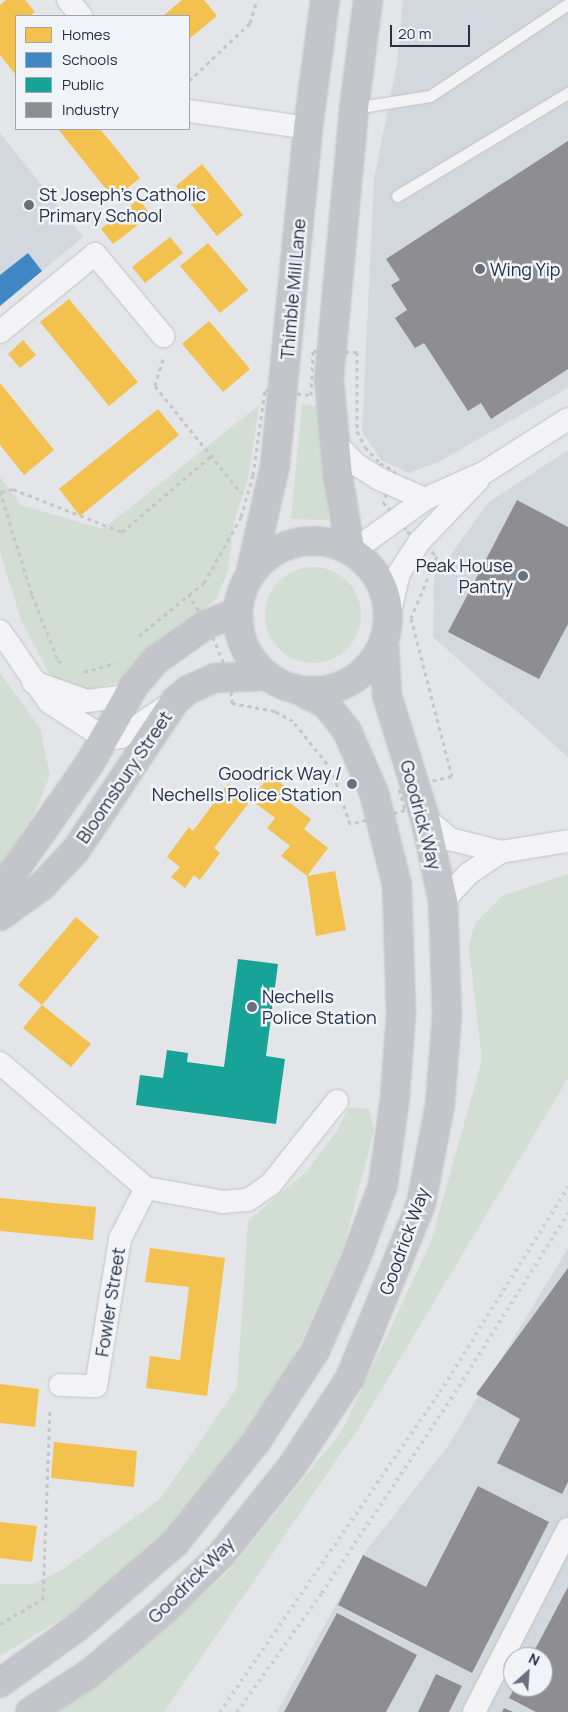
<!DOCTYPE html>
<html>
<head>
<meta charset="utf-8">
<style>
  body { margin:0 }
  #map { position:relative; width:568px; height:1712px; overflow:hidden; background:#e3e5e8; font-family:Manrope,sans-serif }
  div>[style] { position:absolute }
  .built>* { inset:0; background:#d3d8df }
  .green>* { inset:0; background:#d2ddd3 }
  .round { border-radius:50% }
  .homes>* { inset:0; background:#f2c14e }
  .schools>* { inset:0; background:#3f88c5 }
  .public>* { inset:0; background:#17a398 }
  .industry>* { inset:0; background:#8d8d92 }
  .path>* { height:3px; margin-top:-1.5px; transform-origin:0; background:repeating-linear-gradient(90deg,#c4c6cc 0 4px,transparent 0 8px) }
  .roads { filter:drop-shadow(0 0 1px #c1c3c6) drop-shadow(0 0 1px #c1c3c6) }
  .lane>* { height:11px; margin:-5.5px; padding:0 5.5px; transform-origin:5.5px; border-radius:5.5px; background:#f3f3f5 }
  .street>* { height:22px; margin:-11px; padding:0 11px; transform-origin:11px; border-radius:11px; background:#f3f3f5 }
  .secondary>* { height:28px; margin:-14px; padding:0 14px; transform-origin:14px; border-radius:14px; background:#c3c5ca }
  .secondary>.ring { margin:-14px; padding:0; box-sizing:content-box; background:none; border:28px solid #c3c5ca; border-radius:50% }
  .rail>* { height:4px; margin-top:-2px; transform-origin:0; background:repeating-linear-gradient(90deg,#cbcdd0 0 2.5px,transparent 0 7.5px) }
  .dots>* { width:14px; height:14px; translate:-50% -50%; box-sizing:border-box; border:2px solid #f0f3f8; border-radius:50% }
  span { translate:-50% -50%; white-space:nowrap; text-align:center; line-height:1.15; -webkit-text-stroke:5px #f0f3f8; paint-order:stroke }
  .poi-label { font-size:18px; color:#273044 }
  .left { translate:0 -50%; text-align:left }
  .right { translate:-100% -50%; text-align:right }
  .street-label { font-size:18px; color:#273044 }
  .legend { position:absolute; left:15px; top:15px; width:175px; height:115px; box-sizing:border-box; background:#f0f3f8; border:1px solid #a0a5b0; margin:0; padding:6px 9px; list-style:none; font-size:15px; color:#273044 }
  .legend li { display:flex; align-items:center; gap:10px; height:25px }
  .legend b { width:25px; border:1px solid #a0a5b0 }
  .north { position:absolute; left:503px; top:1647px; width:50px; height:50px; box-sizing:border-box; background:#f0f3f8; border:1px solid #a0a5b0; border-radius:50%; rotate:26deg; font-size:14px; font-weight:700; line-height:20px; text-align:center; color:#273044 }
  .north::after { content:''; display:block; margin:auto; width:18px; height:22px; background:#696f7d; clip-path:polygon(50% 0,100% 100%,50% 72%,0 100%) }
  .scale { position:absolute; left:390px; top:25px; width:80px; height:22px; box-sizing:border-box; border:2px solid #273044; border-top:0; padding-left:6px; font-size:15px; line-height:18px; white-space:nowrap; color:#273044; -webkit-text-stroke:4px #f0f3f8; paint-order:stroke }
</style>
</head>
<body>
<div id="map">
  <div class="built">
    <div style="clip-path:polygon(403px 0,568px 0,568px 388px,440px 461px,409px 473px,381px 460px,362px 432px,374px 179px,397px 63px)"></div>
    <div style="clip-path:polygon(0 133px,83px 237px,0 306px)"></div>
    <div style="clip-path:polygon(568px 450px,568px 757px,433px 637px,434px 577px,489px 502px)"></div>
    <div style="clip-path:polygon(evenodd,568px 1248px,568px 1712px,277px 1712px,363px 1555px,448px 1446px,568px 1248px,513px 1657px,543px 1657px,543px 1687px,513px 1687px,513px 1657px)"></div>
  </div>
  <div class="green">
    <div style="clip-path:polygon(302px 404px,318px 407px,329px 520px,291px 519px)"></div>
    <div style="clip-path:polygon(259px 405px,248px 480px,234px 522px,228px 571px,216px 599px,173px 632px,127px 680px,87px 690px,51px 677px,21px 620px,0 552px,0 477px,21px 505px,103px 529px)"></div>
    <div class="round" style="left:265px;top:567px;width:96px;height:96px"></div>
    <div style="clip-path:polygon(0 673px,40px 728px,50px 775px,35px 812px,0 867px)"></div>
    <div style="clip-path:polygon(568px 874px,568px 1078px,359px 1427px,164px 1712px,54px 1712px,112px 1674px,227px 1573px,342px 1431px,431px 1242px,482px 1060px,469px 948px,475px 923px,502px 896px)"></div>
    <div style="clip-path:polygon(348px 1108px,369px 1109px,374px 1130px,344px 1246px,276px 1398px,159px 1545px,65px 1617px,0 1656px,0 1584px,33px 1584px,62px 1570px,160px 1499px,237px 1388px,248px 1221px,307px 1171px,337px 1131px)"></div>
  </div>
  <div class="homes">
    <div style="clip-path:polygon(6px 0,25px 0,35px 12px,29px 16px,16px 16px,16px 75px,0 55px,0 5px)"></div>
    <div style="clip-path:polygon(182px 0,204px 0,217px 16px,189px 39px,189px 16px,163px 16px)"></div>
    <div style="clip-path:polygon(58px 129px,100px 129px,140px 178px,114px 199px)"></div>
    <div style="clip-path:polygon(202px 164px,243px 215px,217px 236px,176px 186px)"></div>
    <div style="clip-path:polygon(139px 199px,151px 215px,113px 244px,101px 229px)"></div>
    <div style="clip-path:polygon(170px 237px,183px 253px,145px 283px,132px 267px)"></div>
    <div style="clip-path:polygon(208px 243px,248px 290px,220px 313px,180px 266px)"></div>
    <div style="clip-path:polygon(69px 299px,138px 382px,109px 406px,40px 322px)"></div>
    <div style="clip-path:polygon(209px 321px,250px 369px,223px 392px,182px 344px)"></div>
    <div style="clip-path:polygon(23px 340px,36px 355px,20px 368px,8px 354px)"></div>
    <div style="clip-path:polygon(0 383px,54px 450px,24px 475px,0 445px)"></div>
    <div style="clip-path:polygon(158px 409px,179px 435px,80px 516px,59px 489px)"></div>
    <div style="clip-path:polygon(270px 775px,296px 795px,290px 803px,311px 819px,304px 829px,328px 848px,307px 876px,281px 856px,290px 846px,267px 828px,275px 818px,251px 800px)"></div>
    <div style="clip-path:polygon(228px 784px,251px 800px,214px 848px,220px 853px,200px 880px,194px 875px,185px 888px,171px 877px,180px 867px,167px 857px,189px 827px,193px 831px)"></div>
    <div style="clip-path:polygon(335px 871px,346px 930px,316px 936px,307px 876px)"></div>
    <div style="clip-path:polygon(76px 917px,99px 937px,42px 1005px,18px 985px)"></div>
    <div style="clip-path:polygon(42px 1005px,91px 1044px,71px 1067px,23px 1028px)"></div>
    <div style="clip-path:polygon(0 1198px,96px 1207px,93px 1240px,0 1231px)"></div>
    <div style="clip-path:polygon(150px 1248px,225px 1258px,207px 1396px,146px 1388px,150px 1356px,180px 1360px,189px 1287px,145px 1282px)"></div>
    <div style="clip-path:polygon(0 1384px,39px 1389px,35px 1427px,0 1423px)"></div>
    <div style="clip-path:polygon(54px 1442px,137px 1451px,134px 1487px,51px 1478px)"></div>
    <div style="clip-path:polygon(0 1522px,37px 1526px,32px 1562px,0 1558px)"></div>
  </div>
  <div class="schools">
    <div style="clip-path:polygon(28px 253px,42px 271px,0 306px,0 275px)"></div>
  </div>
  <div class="public">
    <div style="clip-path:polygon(238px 959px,278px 964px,266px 1056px,285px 1059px,276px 1124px,136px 1105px,140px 1075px,163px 1078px,167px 1050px,188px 1053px,187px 1062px,224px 1067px)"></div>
  </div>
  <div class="industry">
    <div style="clip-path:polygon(568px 141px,568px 369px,491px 419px,481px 403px,468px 411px,424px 343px,415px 348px,395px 318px,407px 310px,391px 285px,400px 280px,386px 259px)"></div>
    <div style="clip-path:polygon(517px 500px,568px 527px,568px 624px,539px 679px,448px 632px)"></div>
    <div style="clip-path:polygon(568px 1268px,568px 1482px,562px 1494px,497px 1463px,520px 1419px,476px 1394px)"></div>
    <div style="clip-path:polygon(478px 1486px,549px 1522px,472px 1673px,338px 1605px,363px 1555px,426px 1587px)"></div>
    <div style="clip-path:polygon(568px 1587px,568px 1712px,536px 1712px,509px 1698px,515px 1687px,543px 1687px,543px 1657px,531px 1657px)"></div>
    <div style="clip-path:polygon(337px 1613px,417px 1655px,386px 1712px,284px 1712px)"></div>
    <div style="clip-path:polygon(436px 1674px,462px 1686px,449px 1712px,418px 1712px)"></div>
    <div style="clip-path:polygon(504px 1708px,513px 1712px,502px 1712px)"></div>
  </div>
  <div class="path">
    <div style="left:189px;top:81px;width:84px;rotate:-43.6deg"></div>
    <div style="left:250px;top:23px;width:24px;rotate:-73deg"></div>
    <div style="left:313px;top:351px;width:44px;rotate:1.3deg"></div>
    <div style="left:357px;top:352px;width:79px;rotate:90deg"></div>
    <div style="left:357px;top:431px;width:18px;rotate:63deg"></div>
    <div style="left:365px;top:447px;width:22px;rotate:47deg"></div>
    <div style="left:380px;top:463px;width:17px;rotate:28deg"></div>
    <div style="left:395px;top:471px;width:33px;rotate:111deg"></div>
    <div style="left:383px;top:502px;width:38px;rotate:50deg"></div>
    <div style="left:407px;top:531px;width:39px;rotate:40deg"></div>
    <div style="left:437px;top:556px;width:67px;rotate:112.8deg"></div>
    <div style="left:411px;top:618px;width:163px;rotate:75.5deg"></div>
    <div style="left:452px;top:776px;width:55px;rotate:166.2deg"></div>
    <div style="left:399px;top:789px;width:22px;rotate:74deg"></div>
    <div style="left:405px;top:810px;width:57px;rotate:165.7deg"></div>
    <div style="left:350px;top:824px;width:57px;rotate:-108.4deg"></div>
    <div style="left:332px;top:770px;width:63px;rotate:-128.5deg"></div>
    <div style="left:293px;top:721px;width:21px;rotate:-151deg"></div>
    <div style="left:275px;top:711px;width:44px;rotate:-169.5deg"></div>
    <div style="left:232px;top:703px;width:26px;rotate:-94deg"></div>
    <div style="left:230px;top:677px;width:58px;rotate:-113.5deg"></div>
    <div style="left:207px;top:624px;width:34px;rotate:-122deg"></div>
    <div style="left:189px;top:595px;width:19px;rotate:-39deg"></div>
    <div style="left:204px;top:583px;width:76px;rotate:-60.7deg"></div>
    <div style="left:241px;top:517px;width:44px;rotate:-74.1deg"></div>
    <div style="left:253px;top:475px;width:86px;rotate:-82deg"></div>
    <div style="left:265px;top:390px;width:46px;rotate:6.2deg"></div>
    <div style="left:311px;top:395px;width:44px;rotate:-87.4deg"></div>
    <div style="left:163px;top:359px;width:28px;rotate:107deg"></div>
    <div style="left:155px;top:386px;width:137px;rotate:51.2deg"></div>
    <div style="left:0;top:491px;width:109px;rotate:72.9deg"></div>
    <div style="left:32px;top:595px;width:70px;rotate:68.2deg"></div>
    <div style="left:58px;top:660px;width:8px;rotate:45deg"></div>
    <div style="left:1px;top:492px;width:12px;rotate:-14deg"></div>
    <div style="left:13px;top:489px;width:117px;rotate:21.5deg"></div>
    <div style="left:122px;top:532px;width:117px;rotate:-40.5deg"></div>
    <div style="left:139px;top:636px;width:65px;rotate:-39.4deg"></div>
    <div style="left:84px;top:672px;width:33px;rotate:-16deg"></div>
    <div style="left:0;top:1624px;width:50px;rotate:-30.2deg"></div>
    <div style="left:43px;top:1599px;width:191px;rotate:-87.9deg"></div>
  </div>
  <div class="roads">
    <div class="lane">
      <div style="left:354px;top:108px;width:77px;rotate:-9deg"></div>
      <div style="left:430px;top:96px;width:166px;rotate:-33.7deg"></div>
      <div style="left:397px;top:196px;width:200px;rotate:-31.1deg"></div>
    </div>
    <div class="street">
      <div style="left:68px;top:0;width:21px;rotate:51deg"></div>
      <div style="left:189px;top:111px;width:120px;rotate:8.1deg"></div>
      <div style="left:0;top:332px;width:123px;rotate:-39.4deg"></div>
      <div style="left:95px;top:254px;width:107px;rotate:50.3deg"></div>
      <div style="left:334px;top:442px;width:33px;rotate:45deg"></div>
      <div style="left:357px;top:465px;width:26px;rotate:32deg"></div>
      <div style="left:379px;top:479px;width:50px;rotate:23.5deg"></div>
      <div style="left:353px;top:551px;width:89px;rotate:-35.8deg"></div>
      <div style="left:425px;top:499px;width:66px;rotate:-24.2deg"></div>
      <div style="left:485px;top:472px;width:98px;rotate:-32.6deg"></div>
      <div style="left:388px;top:620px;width:48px;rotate:-76.8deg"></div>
      <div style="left:399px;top:573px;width:38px;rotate:-57deg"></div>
      <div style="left:420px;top:541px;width:84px;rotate:-46.4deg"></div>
      <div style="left:0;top:631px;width:86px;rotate:55.4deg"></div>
      <div style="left:49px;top:702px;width:68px;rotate:33deg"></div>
      <div style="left:106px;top:739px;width:15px;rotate:-8deg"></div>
      <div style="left:121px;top:737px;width:61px;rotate:-33.7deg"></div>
      <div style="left:33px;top:682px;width:57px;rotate:19.4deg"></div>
      <div style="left:87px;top:701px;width:42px;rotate:-6.8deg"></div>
      <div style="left:425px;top:818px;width:33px;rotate:40deg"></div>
      <div style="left:450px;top:839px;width:53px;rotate:14.3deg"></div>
      <div style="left:501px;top:852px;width:68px;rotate:-9.3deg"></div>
      <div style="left:443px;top:901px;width:37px;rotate:-47deg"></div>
      <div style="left:468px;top:874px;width:40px;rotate:-34deg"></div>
      <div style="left:0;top:1063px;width:192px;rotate:40.6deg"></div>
      <div style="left:146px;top:1188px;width:78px;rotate:10.3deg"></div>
      <div style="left:223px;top:1202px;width:25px;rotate:-5deg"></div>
      <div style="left:248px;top:1200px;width:28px;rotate:-35deg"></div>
      <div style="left:271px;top:1184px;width:106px;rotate:-51.5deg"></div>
      <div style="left:60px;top:1385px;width:36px;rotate:2deg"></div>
      <div style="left:96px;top:1386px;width:149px;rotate:-80.7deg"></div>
      <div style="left:120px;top:1239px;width:57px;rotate:-63deg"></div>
      <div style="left:474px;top:1712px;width:206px;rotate:-62.8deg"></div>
    </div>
    <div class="secondary">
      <div class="ring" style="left:238px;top:541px;width:122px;height:122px"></div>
      <div style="left:350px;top:548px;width:73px;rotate:-99.5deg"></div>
      <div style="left:338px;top:476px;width:97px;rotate:-95.3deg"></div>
      <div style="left:329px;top:379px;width:272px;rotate:-84.7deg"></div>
      <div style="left:354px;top:108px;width:109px;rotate:-82.6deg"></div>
      <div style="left:250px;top:575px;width:112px;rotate:-77.1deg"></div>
      <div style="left:275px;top:466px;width:340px;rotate:-84.4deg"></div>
      <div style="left:308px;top:128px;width:129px;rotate:-82.4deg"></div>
      <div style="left:0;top:891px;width:156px;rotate:-54.9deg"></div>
      <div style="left:90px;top:763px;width:89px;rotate:-60.3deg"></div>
      <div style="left:134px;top:686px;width:34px;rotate:-50deg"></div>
      <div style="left:156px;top:660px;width:62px;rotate:-35.2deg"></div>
      <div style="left:207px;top:624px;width:33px;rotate:-21deg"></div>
      <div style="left:0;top:916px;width:52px;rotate:-35.5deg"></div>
      <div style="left:42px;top:886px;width:50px;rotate:-46.6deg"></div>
      <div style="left:76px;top:850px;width:179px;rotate:-56.4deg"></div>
      <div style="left:175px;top:701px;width:17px;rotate:-40deg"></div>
      <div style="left:188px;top:690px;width:30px;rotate:-24deg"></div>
      <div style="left:215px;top:678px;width:50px;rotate:-2.3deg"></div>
      <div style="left:0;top:1683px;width:97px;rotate:-35.8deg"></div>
      <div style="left:79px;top:1626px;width:127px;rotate:-40.8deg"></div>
      <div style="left:175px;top:1543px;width:129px;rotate:-51.3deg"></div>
      <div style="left:256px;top:1442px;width:108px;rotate:-57deg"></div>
      <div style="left:315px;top:1351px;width:102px;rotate:-66.2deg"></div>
      <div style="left:356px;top:1258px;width:78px;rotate:-69.7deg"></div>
      <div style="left:383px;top:1185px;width:89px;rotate:-82.2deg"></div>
      <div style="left:395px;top:1097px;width:84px;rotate:-85.9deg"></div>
      <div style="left:401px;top:1013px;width:128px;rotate:-91.8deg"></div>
      <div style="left:397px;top:885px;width:95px;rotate:-104deg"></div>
      <div style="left:374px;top:793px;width:68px;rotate:-113.5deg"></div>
      <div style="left:347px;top:731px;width:33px;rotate:-128deg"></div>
      <div style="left:327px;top:705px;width:30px;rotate:-152deg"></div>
      <div style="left:30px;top:1712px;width:72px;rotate:-33deg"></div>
      <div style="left:90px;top:1673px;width:96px;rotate:-40.3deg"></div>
      <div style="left:163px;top:1611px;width:81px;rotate:-44deg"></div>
      <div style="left:221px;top:1555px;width:114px;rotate:-51.4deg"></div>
      <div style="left:292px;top:1466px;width:105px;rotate:-56.6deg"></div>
      <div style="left:350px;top:1378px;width:188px;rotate:-67.8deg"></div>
      <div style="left:421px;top:1204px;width:102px;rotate:-79.2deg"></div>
      <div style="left:440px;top:1104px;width:89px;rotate:-85.5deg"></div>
      <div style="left:447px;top:1015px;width:114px;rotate:-92deg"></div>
      <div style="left:443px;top:901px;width:85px;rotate:-102.2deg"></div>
      <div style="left:425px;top:818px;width:129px;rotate:-107.2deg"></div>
      <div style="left:387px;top:695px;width:54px;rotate:-93.2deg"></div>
    </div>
  </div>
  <div class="rail">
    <div style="left:220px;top:1712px;width:388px;rotate:-55.5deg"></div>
    <div style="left:440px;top:1392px;width:242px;rotate:-58deg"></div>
    <div style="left:237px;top:1712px;width:146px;rotate:-54.5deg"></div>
    <div style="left:322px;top:1593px;width:233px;rotate:-56.4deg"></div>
    <div style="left:451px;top:1399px;width:220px;rotate:-57.8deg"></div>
  </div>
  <div class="dots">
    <div style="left:29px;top:205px;background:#696f7d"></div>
    <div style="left:480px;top:269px;background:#696f7d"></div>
    <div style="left:523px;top:576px;background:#696f7d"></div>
    <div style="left:352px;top:784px;background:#696f7d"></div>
    <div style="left:252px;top:1007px;background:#696f7d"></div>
  </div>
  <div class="poi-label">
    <span class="left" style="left:39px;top:205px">St Joseph's Catholic<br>Primary School</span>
    <span class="left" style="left:490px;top:269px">Wing Yip</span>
    <span class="right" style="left:513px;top:576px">Peak House<br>Pantry</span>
    <span class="right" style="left:342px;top:784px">Goodrick Way /<br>Nechells Police Station</span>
    <span class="left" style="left:262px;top:1007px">Nechells<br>Police Station</span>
  </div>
  <div class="street-label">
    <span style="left:293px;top:289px;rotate:-85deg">Thimble Mill Lane</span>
    <span style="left:124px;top:777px;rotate:-56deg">Bloomsbury Street</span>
    <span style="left:421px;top:815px;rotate:75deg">Goodrick Way</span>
    <span style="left:404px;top:1241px;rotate:-70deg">Goodrick Way</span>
    <span style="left:110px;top:1302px;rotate:-81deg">Fowler Street</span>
    <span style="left:191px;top:1580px;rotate:-45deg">Goodrick Way</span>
  </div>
  <ul class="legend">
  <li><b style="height:14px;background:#f2c14e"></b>Homes</li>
  <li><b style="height:14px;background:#3f88c5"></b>Schools</li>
  <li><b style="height:14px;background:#17a398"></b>Public</li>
  <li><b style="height:14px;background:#8d8d92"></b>Industry</li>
  </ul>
  <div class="north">N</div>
  <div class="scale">20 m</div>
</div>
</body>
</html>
